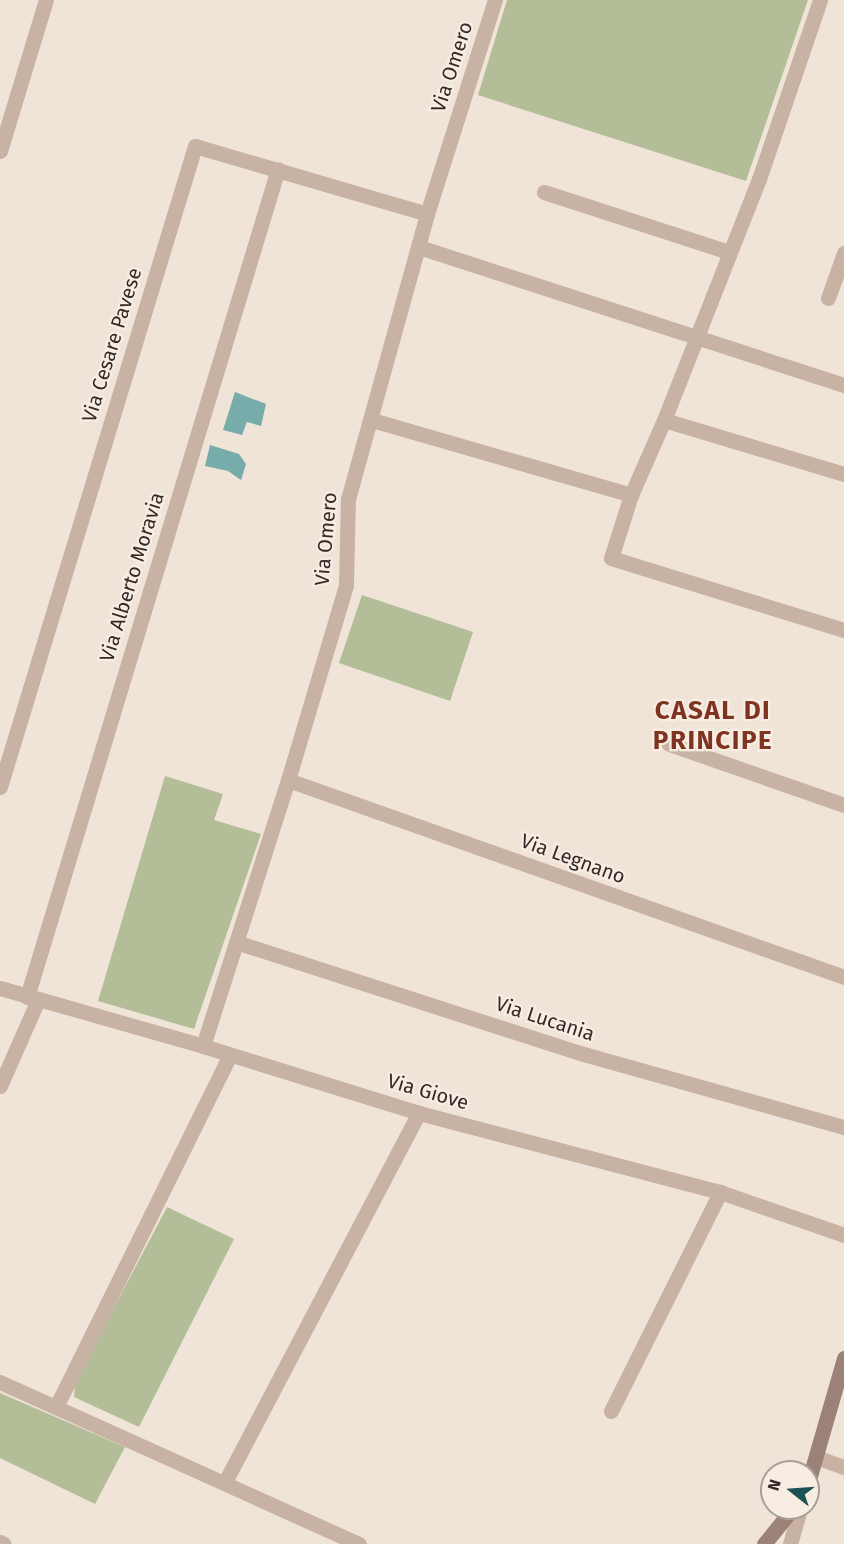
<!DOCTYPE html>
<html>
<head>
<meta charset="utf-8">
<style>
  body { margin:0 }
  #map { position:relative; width:844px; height:1544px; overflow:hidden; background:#f0e3d8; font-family:"Fira Sans",sans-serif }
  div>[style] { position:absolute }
  .green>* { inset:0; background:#b3be98 }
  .water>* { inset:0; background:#78acab }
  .street>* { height:15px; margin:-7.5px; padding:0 7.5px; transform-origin:7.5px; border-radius:7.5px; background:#c7b2a4 }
  .secondary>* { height:15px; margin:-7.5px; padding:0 7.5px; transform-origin:7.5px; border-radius:7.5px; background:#9b8176 }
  span { translate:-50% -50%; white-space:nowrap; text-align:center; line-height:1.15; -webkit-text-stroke:4.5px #f8ede3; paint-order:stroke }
  .street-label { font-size:20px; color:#332926 }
  .district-label { font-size:26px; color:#7f3321; font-weight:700; letter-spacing:1.5px }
  .north { position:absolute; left:760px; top:1460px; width:60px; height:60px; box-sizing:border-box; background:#f8ede3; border:2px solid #a99f97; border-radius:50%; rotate:287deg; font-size:16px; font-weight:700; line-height:24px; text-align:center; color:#332926 }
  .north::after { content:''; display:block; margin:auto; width:21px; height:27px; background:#1d5253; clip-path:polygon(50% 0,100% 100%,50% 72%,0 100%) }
</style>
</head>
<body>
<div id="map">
  <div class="green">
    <div style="clip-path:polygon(507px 0,808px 0,746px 181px,478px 95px)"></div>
    <div style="clip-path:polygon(362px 595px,473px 632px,450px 701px,339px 663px)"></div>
    <div style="clip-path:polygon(165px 776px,223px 794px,214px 820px,261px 834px,194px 1029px,98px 1001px)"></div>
    <div style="clip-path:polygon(167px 1207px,234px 1239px,139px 1427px,74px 1397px,75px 1382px)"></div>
    <div style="clip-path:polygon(0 1393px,125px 1447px,95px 1504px,0 1458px)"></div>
  </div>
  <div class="water">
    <div style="clip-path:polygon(235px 392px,266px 404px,261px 426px,247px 422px,242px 435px,223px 430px)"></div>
    <div style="clip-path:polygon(210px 445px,239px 454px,246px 464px,241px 480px,228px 471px,205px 466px)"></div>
  </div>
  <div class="street">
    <div style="left:820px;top:0;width:189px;rotate:108.8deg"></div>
    <div style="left:759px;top:179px;width:259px;rotate:111.5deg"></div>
    <div style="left:664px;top:420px;width:82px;rotate:113.7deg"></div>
    <div style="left:631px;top:495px;width:66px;rotate:107.6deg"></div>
    <div style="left:611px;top:558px;width:244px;rotate:17.2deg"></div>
    <div style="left:0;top:151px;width:158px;rotate:-73.1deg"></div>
    <div style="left:544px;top:192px;width:194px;rotate:18deg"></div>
    <div style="left:419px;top:247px;width:447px;rotate:18deg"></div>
    <div style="left:828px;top:298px;width:48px;rotate:-70.4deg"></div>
    <div style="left:372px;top:420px;width:270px;rotate:16.1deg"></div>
    <div style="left:664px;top:420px;width:188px;rotate:16.7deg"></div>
    <div style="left:669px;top:744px;width:185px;rotate:19.2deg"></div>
    <div style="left:288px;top:780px;width:590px;rotate:19.51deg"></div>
    <div style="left:0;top:787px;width:670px;rotate:-73.08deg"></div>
    <div style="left:195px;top:146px;width:242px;rotate:16.3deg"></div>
    <div style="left:236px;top:942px;width:361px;rotate:17.9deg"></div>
    <div style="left:580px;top:1053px;width:274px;rotate:15.7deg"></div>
    <div style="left:0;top:988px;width:211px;rotate:15.9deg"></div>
    <div style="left:203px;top:1046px;width:226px;rotate:17.2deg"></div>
    <div style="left:419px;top:1113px;width:311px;rotate:14.7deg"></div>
    <div style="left:720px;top:1192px;width:131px;rotate:19.1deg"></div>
    <div style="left:27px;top:997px;width:865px;rotate:-73.14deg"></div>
    <div style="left:203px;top:1046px;width:279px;rotate:-72.3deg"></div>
    <div style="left:288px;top:780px;width:203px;rotate:-73.4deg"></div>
    <div style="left:346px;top:585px;width:86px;rotate:-88.7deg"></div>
    <div style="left:348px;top:499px;width:296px;rotate:-74.5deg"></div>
    <div style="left:427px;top:214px;width:225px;rotate:-72.4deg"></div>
    <div style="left:0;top:1086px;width:94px;rotate:-66.2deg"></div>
    <div style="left:0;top:1382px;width:394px;rotate:24.3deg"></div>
    <div style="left:56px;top:1407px;width:393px;rotate:-63.7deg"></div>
    <div style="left:611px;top:1411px;width:245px;rotate:-63.5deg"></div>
    <div style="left:816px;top:1457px;width:30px;rotate:20deg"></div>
    <div style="left:225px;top:1482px;width:417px;rotate:-62.3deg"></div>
    <div style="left:0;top:1542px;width:4px;rotate:27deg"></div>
    <div style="left:790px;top:1544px;width:37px;rotate:-74deg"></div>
  </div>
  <div class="secondary">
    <div style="left:808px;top:1483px;width:130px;rotate:-73.9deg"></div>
    <div style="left:764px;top:1544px;width:46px;rotate:-51.1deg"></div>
  </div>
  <div class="street-label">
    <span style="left:452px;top:67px;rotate:-72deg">Via Omero</span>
    <span style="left:112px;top:345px;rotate:-73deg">Via Cesare Pavese</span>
    <span style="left:326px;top:539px;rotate:-85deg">Via Omero</span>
    <span style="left:132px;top:577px;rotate:-73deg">Via Alberto Moravia</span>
    <span style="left:573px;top:859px;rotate:20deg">Via Legnano</span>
    <span style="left:545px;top:1019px;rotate:18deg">Via Lucania</span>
    <span style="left:428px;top:1092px;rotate:16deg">Via Giove</span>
  </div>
  <div class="district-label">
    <span style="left:713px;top:726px">CASAL DI<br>PRINCIPE</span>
  </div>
  <div class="north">N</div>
</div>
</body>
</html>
